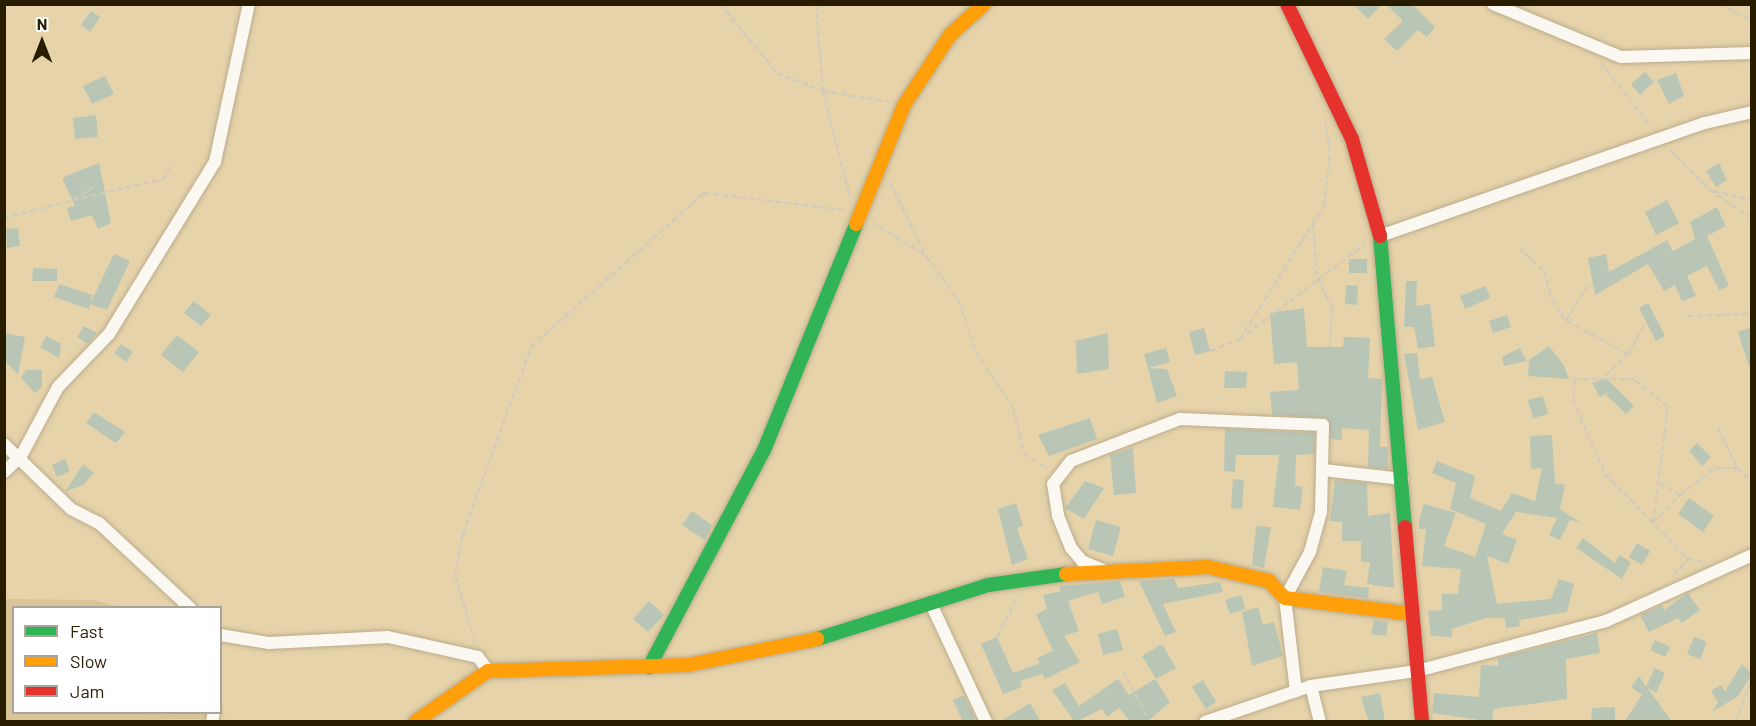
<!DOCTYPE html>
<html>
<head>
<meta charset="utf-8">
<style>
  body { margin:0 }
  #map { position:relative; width:1756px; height:726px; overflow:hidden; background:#e6d3aa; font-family:Barlow,sans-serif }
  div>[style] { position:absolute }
  .green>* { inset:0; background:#d8c497 }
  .building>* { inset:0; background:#b9c6b6 }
  .path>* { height:2px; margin-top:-1px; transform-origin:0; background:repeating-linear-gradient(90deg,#cfcabe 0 6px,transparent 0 9px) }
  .roads { filter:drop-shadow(0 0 2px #bbac8c) drop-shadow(0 0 2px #bbac8c) }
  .street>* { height:12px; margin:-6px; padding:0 6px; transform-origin:6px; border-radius:6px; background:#fbf8f2 }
  .fast>* { height:14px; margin:-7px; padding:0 7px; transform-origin:7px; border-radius:7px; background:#30b455 }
  .slow>* { height:14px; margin:-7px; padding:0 7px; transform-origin:7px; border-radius:7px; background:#ff9f0a }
  .jam>* { height:14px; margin:-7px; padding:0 7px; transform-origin:7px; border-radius:7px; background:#e5322d }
  span { translate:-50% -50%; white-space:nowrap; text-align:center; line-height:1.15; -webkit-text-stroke:5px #fff; paint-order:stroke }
  .frame { position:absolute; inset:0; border:6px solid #271b00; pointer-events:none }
  .legend { position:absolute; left:12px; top:606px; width:210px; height:108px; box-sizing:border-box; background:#fff; border:2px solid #a9a499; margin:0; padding:8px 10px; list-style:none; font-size:18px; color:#271b00 }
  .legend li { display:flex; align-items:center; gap:12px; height:30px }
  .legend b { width:30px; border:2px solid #a9a499 }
  .north { position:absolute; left:12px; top:12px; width:60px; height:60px; -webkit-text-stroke:4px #fff; paint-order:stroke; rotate:0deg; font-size:16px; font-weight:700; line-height:24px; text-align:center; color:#271b00 }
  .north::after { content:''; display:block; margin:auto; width:21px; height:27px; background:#271b00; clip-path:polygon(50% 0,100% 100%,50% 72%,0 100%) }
</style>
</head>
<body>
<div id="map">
  <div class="green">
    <div style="clip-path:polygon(5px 599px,93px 600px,120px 607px,14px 608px,14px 712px,206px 712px,206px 719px,5px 721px)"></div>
  </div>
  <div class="building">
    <div style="clip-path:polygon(1353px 4px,1382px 4px,1368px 19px)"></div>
    <div style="clip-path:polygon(1386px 4px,1412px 4px,1435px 27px,1427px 37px,1418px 30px,1397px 51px,1384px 39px,1403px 21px)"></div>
    <div style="clip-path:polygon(91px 11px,100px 17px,90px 32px,81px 25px)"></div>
    <div style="clip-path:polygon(1645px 72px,1654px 82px,1640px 95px,1631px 84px)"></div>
    <div style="clip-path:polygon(1676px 73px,1684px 96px,1669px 104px,1657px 80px)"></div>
    <div style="clip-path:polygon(105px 76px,114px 94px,92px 104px,83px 86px)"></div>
    <div style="clip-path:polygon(96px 115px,98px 137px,75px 139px,73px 118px)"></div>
    <div style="clip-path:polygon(99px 163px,111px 223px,98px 229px,92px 215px,71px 221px,67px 208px,75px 206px,62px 178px)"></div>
    <div style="clip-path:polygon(1719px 163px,1727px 180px,1716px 187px,1706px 171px)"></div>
    <div style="clip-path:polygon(1667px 200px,1679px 223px,1656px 235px,1645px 212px)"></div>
    <div style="clip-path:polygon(1717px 207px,1726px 226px,1707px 236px,1729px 286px,1719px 290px,1707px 266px,1687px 276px,1696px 296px,1682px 301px,1675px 285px,1664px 291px,1648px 264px,1595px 295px,1588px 258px,1606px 254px,1609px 272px,1667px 240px,1673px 251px,1695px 239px,1690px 222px)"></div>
    <div style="clip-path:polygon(18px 228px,20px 246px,7px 248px,6px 229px)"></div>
    <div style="clip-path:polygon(114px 254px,130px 261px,107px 310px,90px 304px)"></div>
    <div style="clip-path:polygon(1349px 259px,1367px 259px,1367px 273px,1349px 273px)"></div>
    <div style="clip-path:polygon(33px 268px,57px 269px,57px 281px,32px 281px)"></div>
    <div style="clip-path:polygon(1406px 281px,1417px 281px,1416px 306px,1430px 304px,1435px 346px,1418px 349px,1414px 327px,1404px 327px)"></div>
    <div style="clip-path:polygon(59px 284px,92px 295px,89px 309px,54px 297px)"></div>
    <div style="clip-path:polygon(1346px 285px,1358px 286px,1357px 305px,1345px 304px)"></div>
    <div style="clip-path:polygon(1486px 286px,1490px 298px,1465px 309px,1460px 296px)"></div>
    <div style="clip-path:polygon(194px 301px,211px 315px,201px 326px,184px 313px)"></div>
    <div style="clip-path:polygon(1648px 303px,1665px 336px,1656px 341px,1639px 308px)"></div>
    <div style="clip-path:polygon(1304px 308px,1307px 347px,1343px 347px,1344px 337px,1370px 338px,1368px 378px,1382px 379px,1380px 447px,1388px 447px,1388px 469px,1368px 467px,1369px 430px,1342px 428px,1342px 440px,1331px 439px,1327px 418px,1272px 415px,1270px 392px,1299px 390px,1297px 362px,1274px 364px,1270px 313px)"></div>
    <div style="clip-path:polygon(1507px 315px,1511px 327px,1493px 333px,1489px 321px)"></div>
    <div style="clip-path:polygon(84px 326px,97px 333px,88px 344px,77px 337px)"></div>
    <div style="clip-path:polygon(1752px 327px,1752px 366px,1749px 366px,1738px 332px)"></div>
    <div style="clip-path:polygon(1204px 328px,1210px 351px,1195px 355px,1189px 332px)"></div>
    <div style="clip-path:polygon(4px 333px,25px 337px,18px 375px,4px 360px)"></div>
    <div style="clip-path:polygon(1108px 333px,1109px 369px,1077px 374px,1076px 341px)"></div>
    <div style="clip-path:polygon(177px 335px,199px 352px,183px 372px,161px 355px)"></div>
    <div style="clip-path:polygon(46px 336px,61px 344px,59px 358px,40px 347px)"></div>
    <div style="clip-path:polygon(121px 344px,133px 352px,126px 362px,114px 353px)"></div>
    <div style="clip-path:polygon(1549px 346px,1563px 364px,1569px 379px,1528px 376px,1529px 360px)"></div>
    <div style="clip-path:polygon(1166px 348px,1170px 362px,1148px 368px,1144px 354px)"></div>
    <div style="clip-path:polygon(1520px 348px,1527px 361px,1504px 366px,1502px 357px)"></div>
    <div style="clip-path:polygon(1417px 353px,1420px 379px,1432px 377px,1445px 422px,1418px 430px,1404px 354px)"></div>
    <div style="clip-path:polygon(1148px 368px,1167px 369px,1177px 396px,1157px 403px)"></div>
    <div style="clip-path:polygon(26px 370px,42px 370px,42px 387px,35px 393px,21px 378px)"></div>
    <div style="clip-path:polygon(1225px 371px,1247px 372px,1246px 388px,1224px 388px)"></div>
    <div style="clip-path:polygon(1606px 378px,1634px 406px,1626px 414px,1606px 395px,1610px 391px,1600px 397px,1592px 383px)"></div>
    <div style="clip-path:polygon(1543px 396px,1548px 414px,1533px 418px,1528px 400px)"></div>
    <div style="clip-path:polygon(94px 412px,125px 432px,116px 443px,86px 423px)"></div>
    <div style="clip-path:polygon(1090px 418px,1097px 439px,1049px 456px,1038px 435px)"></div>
    <div style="clip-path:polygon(1225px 429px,1315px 433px,1314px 454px,1296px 455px,1295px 486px,1303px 487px,1300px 510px,1273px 507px,1279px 455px,1236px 455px,1235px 472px,1224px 471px)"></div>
    <div style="clip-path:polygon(1552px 435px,1555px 483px,1565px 485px,1560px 509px,1580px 522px,1570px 520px,1560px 540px,1549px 535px,1557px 518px,1516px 512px,1502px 534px,1517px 540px,1508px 564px,1487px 556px,1497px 604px,1551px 599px,1559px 579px,1574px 584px,1567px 612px,1519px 620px,1520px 626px,1506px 628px,1505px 618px,1486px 618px,1452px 629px,1452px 637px,1431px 636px,1428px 611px,1442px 610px,1442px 594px,1458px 594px,1461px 569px,1422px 566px,1426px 529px,1419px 529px,1419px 520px,1424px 504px,1456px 513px,1444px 546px,1475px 557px,1486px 524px,1450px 509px,1456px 483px,1432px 473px,1437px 461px,1475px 476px,1470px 498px,1501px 511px,1512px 493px,1535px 501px,1542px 468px,1531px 469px,1530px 436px)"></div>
    <div style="clip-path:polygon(1697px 443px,1711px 457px,1702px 466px,1689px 451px)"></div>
    <div style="clip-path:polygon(1133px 448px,1136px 493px,1114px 495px,1110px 455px)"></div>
    <div style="clip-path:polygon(65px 459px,70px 471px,57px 477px,52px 465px)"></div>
    <div style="clip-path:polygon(83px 464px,94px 473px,83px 485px,65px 492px)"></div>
    <div style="clip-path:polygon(1233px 479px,1244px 480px,1242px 509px,1231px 508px)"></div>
    <div style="clip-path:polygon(1335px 480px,1367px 483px,1368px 516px,1390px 513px,1394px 588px,1367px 584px,1370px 562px,1361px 562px,1361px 541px,1342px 541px,1342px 522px,1330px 521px)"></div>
    <div style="clip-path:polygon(1085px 481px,1104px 488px,1084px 519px,1065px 508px)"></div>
    <div style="clip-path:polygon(1689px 498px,1714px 516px,1703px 532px,1678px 514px)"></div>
    <div style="clip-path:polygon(1016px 503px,1023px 526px,1017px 528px,1028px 559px,1012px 565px,998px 509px)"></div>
    <div style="clip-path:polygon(692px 511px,712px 525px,705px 540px,682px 525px)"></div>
    <div style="clip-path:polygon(1096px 520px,1121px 527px,1113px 556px,1088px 549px)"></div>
    <div style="clip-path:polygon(1256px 526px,1271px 527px,1264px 568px,1252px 565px)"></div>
    <div style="clip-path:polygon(1583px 538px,1615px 563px,1619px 555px,1631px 562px,1622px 579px,1576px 548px)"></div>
    <div style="clip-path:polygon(1637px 543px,1650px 551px,1642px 565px,1629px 557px)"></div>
    <div style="clip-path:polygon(1323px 567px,1347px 571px,1344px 585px,1369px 588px,1368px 598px,1319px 592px)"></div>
    <div style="clip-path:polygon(1174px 579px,1178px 588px,1220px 582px,1223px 592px,1163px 604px,1176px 632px,1165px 636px,1139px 581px)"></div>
    <div style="clip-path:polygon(1120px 581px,1125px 597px,1102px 604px,1098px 592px,1068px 601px,1079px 631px,1064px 636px,1080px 662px,1045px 679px,1042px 674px,1020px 681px,1022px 687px,1003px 694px,981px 644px,997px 637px,1013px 673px,1040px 663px,1037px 658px,1053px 651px,1036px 614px,1047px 609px,1043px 595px,1061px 591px,1059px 586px)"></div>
    <div style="clip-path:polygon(1688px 593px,1700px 610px,1682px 623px,1678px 618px,1649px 632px,1640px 615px,1662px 605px,1664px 610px)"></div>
    <div style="clip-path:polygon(1241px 595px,1246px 609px,1230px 614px,1225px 600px)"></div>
    <div style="clip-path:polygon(649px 601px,664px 615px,648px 632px,633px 619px)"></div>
    <div style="clip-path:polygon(1258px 607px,1263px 625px,1274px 622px,1283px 656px,1252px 666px,1242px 612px)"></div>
    <div style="clip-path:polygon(1374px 620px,1388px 622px,1386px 636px,1371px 634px)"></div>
    <div style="clip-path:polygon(1117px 629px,1123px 650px,1103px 655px,1098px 634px)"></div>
    <div style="clip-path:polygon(1597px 633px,1600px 653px,1566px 659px,1567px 699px,1494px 709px,1492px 722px,1432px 713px,1434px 693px,1479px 697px,1481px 665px,1498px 666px,1498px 658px)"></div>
    <div style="clip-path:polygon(1694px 637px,1707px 642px,1700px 659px,1687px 654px)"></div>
    <div style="clip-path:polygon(1655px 640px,1670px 647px,1665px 657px,1650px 650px)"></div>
    <div style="clip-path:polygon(1162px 644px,1176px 668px,1156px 679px,1142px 656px)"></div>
    <div style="clip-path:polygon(1742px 664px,1752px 674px,1738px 696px,1712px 712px,1718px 702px,1711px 691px,1721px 685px,1725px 691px)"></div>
    <div style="clip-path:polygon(1655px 668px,1665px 673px,1656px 693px,1647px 687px,1672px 722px,1624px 722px,1642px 695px,1631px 687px,1639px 676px,1646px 687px)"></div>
    <div style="clip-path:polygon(1118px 679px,1129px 695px,1155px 679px,1170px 702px,1147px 722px,1131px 722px,1119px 708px,1107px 717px,1102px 709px,1075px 722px,1052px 690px,1065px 683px,1079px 706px)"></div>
    <div style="clip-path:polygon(1203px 680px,1216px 702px,1206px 709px,1192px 687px)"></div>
    <div style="clip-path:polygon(1380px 693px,1385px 722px,1369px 722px,1361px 697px)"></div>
    <div style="clip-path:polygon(964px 695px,975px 719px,969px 722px,963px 722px,953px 700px)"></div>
    <div style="clip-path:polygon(1030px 703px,1041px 722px,999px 722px)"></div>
    <div style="clip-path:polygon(1615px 707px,1615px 722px,1591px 722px,1592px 708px)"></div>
  </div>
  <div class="path">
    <div style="left:720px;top:4px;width:89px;rotate:50.4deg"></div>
    <div style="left:777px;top:73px;width:49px;rotate:21.4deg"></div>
    <div style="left:823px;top:91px;width:68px;rotate:9.3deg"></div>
    <div style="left:816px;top:4px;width:87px;rotate:85.4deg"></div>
    <div style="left:823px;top:91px;width:110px;rotate:75.8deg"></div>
    <div style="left:1719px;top:4px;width:37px;rotate:27deg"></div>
    <div style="left:1601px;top:63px;width:81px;rotate:52deg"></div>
    <div style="left:1670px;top:150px;width:56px;rotate:45.7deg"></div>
    <div style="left:1709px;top:190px;width:51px;rotate:33.1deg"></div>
    <div style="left:890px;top:182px;width:82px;rotate:64.1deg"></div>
    <div style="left:926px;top:256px;width:56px;rotate:53.7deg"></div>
    <div style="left:959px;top:301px;width:54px;rotate:71.6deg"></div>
    <div style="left:976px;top:352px;width:67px;rotate:56.5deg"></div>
    <div style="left:1013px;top:408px;width:46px;rotate:76.3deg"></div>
    <div style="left:1024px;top:453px;width:28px;rotate:35deg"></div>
    <div style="left:1713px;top:191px;width:40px;rotate:13deg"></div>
    <div style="left:73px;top:200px;width:93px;rotate:-13deg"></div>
    <div style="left:164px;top:179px;width:14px;rotate:-65deg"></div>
    <div style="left:4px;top:218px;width:71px;rotate:-14.6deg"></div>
    <div style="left:73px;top:200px;width:27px;rotate:-33deg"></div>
    <div style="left:872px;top:223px;width:63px;rotate:30.7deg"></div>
    <div style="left:1313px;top:224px;width:54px;rotate:85.8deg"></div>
    <div style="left:1317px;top:278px;width:33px;rotate:63deg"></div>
    <div style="left:1332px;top:307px;width:40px;rotate:92.9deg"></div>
    <div style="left:1519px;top:248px;width:34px;rotate:43deg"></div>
    <div style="left:1544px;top:271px;width:29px;rotate:74deg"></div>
    <div style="left:1552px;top:299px;width:26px;rotate:58deg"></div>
    <div style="left:1566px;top:321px;width:44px;rotate:-58.8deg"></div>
    <div style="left:1688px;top:316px;width:64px;rotate:-1.8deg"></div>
    <div style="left:1567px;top:321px;width:69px;rotate:28.4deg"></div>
    <div style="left:1240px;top:339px;width:157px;rotate:-57.7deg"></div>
    <div style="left:1324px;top:206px;width:54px;rotate:-83.7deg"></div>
    <div style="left:1330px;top:152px;width:31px;rotate:-99deg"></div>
    <div style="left:1210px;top:351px;width:32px;rotate:-22deg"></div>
    <div style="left:1240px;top:339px;width:157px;rotate:-37.2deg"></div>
    <div style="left:1605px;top:376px;width:32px;rotate:-44deg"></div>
    <div style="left:1628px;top:354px;width:37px;rotate:-61deg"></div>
    <div style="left:1718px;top:428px;width:44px;rotate:64.6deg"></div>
    <div style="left:1680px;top:495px;width:44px;rotate:-37.6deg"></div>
    <div style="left:1715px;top:468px;width:22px"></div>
    <div style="left:1737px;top:468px;width:18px;rotate:43deg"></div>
    <div style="left:1653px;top:522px;width:116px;rotate:-82.6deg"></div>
    <div style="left:1668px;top:407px;width:44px;rotate:-140.5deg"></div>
    <div style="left:1634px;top:379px;width:59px;rotate:180deg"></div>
    <div style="left:1575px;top:379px;width:21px;rotate:95deg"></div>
    <div style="left:1573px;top:400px;width:81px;rotate:66.6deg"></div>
    <div style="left:1605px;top:474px;width:119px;rotate:45.7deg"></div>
    <div style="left:1688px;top:559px;width:16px;rotate:11deg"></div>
    <div style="left:1653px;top:522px;width:38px;rotate:-45deg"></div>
    <div style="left:1680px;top:495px;width:27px;rotate:-149deg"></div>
    <div style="left:1674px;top:575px;width:21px;rotate:-49deg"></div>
    <div style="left:997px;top:637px;width:44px;rotate:-62.9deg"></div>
    <div style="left:475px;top:643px;width:71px;rotate:-106.4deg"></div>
    <div style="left:455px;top:575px;width:42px;rotate:-79deg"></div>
    <div style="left:463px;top:534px;width:199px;rotate:-70deg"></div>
    <div style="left:531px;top:347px;width:232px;rotate:-41.7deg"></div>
    <div style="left:704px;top:193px;width:141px;rotate:6.9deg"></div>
    <div style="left:1123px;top:671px;width:58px;rotate:62.1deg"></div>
    <div style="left:1735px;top:722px;width:46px;rotate:-68.4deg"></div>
  </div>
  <div class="roads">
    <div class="street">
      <div style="left:1493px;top:4px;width:139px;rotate:22.5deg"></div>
      <div style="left:1621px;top:57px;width:131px;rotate:-1.7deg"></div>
      <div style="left:1380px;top:236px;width:344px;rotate:-19.2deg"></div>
      <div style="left:1705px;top:123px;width:48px;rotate:-13.2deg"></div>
      <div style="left:4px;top:444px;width:93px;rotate:44.1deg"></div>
      <div style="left:71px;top:509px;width:31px;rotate:27deg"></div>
      <div style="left:99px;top:523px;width:125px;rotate:43deg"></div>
      <div style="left:1323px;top:470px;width:80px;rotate:6.5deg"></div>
      <div style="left:4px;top:472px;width:23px;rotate:-43deg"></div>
      <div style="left:21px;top:456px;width:78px;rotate:-61.8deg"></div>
      <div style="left:58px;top:387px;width:74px;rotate:-46.1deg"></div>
      <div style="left:109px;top:334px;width:202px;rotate:-58.4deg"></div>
      <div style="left:215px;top:162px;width:162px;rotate:-77.9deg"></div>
      <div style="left:1103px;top:570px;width:23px;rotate:-157deg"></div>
      <div style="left:1082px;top:561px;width:17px;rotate:-130deg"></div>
      <div style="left:1071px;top:548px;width:35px;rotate:-112deg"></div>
      <div style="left:1058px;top:515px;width:31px;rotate:-99deg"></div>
      <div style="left:1053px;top:484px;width:29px;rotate:-52deg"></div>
      <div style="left:1071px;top:461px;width:117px;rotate:-21.1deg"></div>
      <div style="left:1180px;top:419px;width:143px;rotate:2.4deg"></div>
      <div style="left:1323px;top:425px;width:87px;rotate:91.3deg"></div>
      <div style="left:1321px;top:512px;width:41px;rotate:105.4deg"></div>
      <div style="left:1310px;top:552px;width:52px;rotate:118.5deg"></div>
      <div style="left:1285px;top:598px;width:94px;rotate:83.3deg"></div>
      <div style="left:932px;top:606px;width:128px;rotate:65deg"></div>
      <div style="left:220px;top:635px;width:50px;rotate:9.3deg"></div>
      <div style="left:269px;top:643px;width:119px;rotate:-2.9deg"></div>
      <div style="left:388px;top:637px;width:92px;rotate:12.5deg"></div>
      <div style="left:478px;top:657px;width:17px;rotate:54deg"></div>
      <div style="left:1311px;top:686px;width:37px;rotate:76deg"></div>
      <div style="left:212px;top:722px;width:10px;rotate:-79deg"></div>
      <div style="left:1205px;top:722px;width:112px;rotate:-18.8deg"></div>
      <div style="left:1311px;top:686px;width:107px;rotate:-8.1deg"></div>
      <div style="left:1417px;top:671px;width:196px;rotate:-14.8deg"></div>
      <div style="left:1606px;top:621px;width:160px;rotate:-24.3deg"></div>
    </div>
    <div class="fast">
      <div style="left:1380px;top:236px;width:292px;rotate:85.1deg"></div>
      <div style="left:817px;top:639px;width:179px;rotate:-17.5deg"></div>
      <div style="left:988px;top:585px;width:79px;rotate:-8deg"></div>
      <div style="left:649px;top:667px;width:246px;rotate:-62.1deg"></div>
      <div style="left:764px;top:450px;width:244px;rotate:-67.8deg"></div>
    </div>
    <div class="slow">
      <div style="left:856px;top:224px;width:128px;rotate:-68deg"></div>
      <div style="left:904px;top:105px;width:84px;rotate:-56.7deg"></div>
      <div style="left:950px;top:35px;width:46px;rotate:-42.4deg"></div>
      <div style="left:1066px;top:574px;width:142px;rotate:-2.8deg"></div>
      <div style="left:1208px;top:567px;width:63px;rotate:12.9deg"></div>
      <div style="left:1269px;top:581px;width:23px;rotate:47deg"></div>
      <div style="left:1285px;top:598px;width:128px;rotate:7.2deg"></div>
      <div style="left:415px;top:722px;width:89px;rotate:-34.9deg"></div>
      <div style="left:488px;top:671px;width:200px;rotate:-1.7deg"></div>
      <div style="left:688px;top:665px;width:132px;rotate:-11.4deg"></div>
    </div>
    <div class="jam">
      <div style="left:1287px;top:4px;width:150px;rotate:64.3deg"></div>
      <div style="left:1352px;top:139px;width:101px;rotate:73.9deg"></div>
      <div style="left:1405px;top:527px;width:196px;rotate:85deg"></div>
    </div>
  </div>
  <div class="frame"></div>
  <ul class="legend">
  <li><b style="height:8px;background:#30b455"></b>Fast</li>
  <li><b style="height:8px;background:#ff9f0a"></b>Slow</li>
  <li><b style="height:8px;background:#e5322d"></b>Jam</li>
  </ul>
  <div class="north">N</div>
</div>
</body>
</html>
